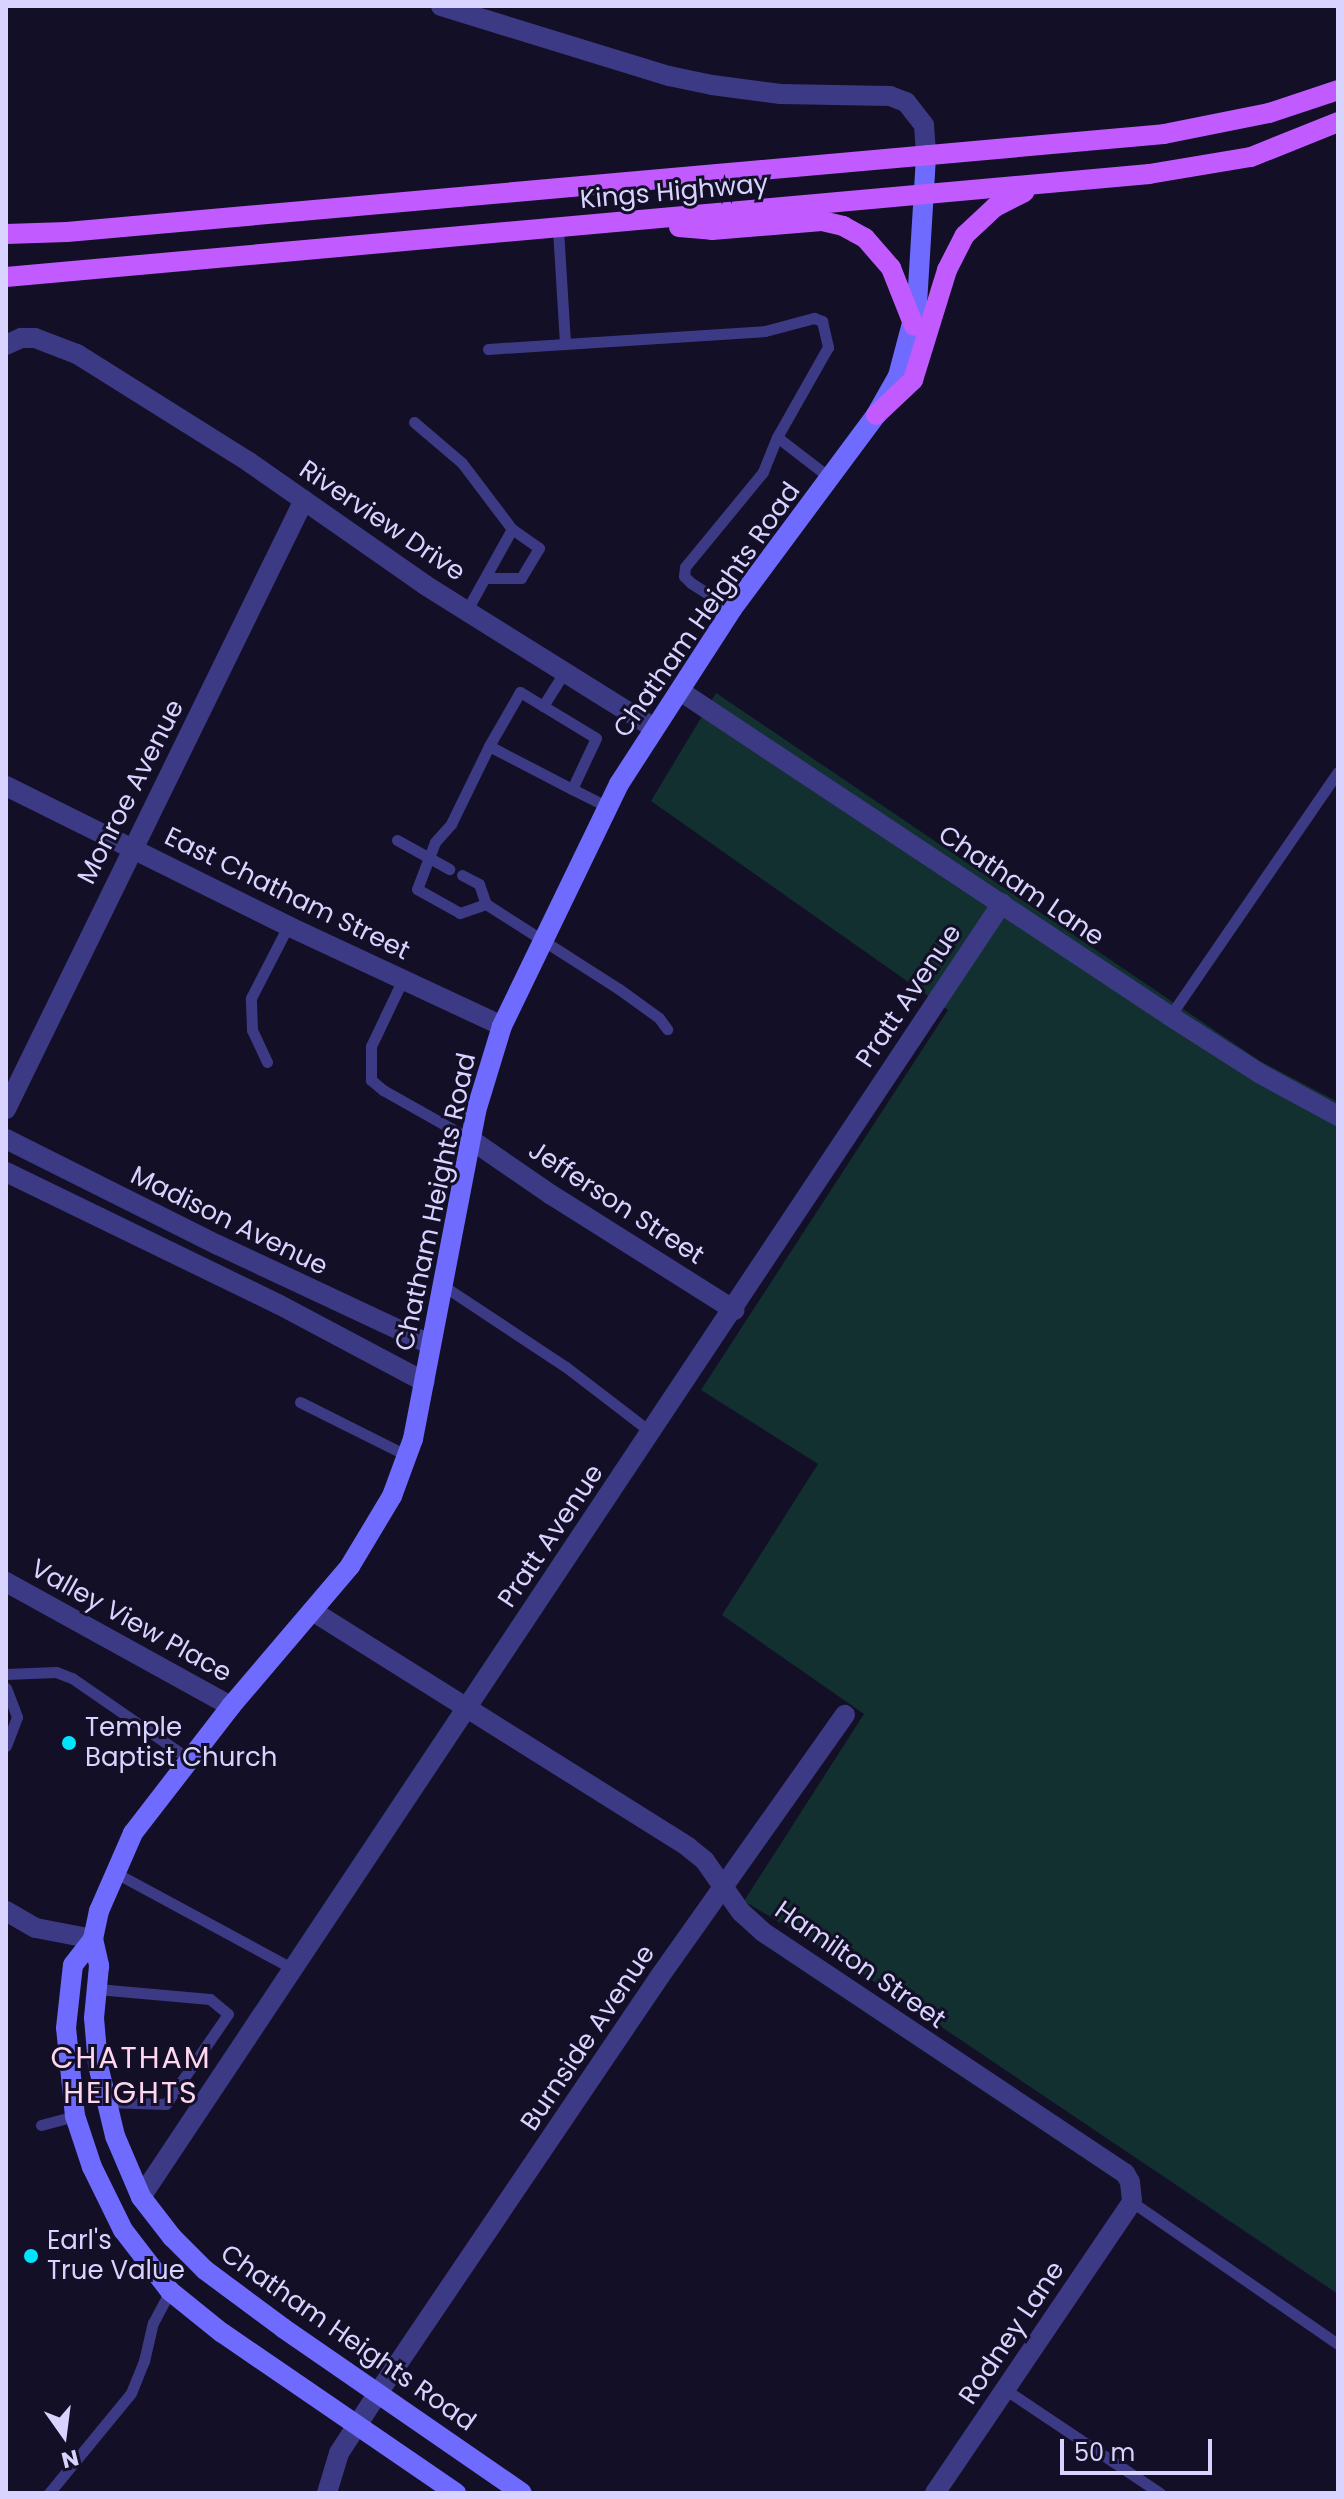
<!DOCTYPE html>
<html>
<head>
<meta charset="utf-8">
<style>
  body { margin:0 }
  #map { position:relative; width:1344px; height:2499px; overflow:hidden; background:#130f26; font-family:Poppins,sans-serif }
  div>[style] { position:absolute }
  .green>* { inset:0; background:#12302f }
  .lane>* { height:11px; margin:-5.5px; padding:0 5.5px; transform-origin:5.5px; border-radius:5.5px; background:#3d3a85 }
  .street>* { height:20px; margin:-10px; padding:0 10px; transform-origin:10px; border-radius:10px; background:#3d3a85 }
  .secondary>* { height:20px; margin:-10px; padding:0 10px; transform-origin:10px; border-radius:10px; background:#6f6bff }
  .primary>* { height:20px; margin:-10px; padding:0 10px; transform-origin:10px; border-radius:10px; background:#c25bff }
  .dots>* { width:22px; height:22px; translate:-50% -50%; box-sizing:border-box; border:4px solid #130f26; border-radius:50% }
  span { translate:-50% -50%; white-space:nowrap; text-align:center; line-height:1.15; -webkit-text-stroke:6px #130f26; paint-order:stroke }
  .street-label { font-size:26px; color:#d9d4ff }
  .poi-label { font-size:26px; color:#d9d4ff }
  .left { translate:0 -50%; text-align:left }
  .quarter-label { font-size:30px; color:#ffd6f0; letter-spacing:2px }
  .frame { position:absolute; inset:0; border:8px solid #d9d4ff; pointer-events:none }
  .north { position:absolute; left:24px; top:2395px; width:80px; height:80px; -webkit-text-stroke:6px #130f26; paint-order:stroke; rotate:166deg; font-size:22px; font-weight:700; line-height:32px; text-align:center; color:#d9d4ff }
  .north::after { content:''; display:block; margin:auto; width:28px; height:36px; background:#d9d4ff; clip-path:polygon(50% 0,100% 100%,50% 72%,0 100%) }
  .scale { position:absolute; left:1060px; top:2439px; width:152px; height:36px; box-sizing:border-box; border:4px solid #d9d4ff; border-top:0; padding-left:10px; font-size:24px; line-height:28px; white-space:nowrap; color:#d9d4ff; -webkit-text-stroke:6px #130f26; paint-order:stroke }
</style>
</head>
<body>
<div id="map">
  <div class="green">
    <div style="clip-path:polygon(716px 693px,1260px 1061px,1338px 1102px,1338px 2294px,845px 1962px,744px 1901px,864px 1714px,722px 1615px,818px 1464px,701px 1390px,948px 1010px,651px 801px)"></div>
  </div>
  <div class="lane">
    <div style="left:558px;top:229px;width:115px;rotate:86.5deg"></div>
    <div style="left:565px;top:344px;width:200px;rotate:-3.7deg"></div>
    <div style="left:765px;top:331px;width:51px;rotate:-14.9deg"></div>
    <div style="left:814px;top:318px;width:9px;rotate:21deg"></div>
    <div style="left:822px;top:321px;width:27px;rotate:77deg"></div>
    <div style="left:828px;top:347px;width:103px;rotate:119.5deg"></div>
    <div style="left:777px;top:437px;width:38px;rotate:112deg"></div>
    <div style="left:763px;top:472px;width:123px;rotate:129.4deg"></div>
    <div style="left:685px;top:567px;width:9px;rotate:96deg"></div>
    <div style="left:684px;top:576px;width:10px;rotate:45deg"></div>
    <div style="left:691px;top:583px;width:49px;rotate:32.4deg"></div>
    <div style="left:488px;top:349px;width:77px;rotate:-3.7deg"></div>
    <div style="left:414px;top:422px;width:63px;rotate:40.5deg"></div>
    <div style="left:462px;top:463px;width:83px;rotate:52.9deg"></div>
    <div style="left:512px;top:529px;width:93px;rotate:119.1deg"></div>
    <div style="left:777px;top:437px;width:67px;rotate:37.7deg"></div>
    <div style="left:486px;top:578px;width:35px"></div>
    <div style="left:521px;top:578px;width:35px;rotate:-59deg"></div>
    <div style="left:539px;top:548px;width:33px;rotate:-145deg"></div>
    <div style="left:543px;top:706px;width:41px;rotate:-57.8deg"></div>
    <div style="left:572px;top:789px;width:56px;rotate:-64.8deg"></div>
    <div style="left:596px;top:738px;width:89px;rotate:-148.8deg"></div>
    <div style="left:520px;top:692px;width:62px;rotate:119.9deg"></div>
    <div style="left:489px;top:746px;width:93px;rotate:27.4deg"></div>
    <div style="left:572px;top:789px;width:40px;rotate:26.6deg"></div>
    <div style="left:397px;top:840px;width:60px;rotate:29.1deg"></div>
    <div style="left:462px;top:875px;width:19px;rotate:28deg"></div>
    <div style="left:479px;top:884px;width:21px;rotate:71deg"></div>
    <div style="left:486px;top:904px;width:158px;rotate:32.6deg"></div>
    <div style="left:619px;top:989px;width:49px;rotate:35.9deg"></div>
    <div style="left:659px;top:1018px;width:14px;rotate:54deg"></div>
    <div style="left:486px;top:904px;width:28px;rotate:161deg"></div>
    <div style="left:460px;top:913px;width:49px;rotate:-150.8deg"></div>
    <div style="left:417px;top:889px;width:50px;rotate:-69deg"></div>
    <div style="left:435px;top:842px;width:24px;rotate:-48deg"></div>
    <div style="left:451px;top:824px;width:87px;rotate:-64deg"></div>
    <div style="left:403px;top:979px;width:74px;rotate:115.5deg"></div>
    <div style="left:371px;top:1046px;width:34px;rotate:90deg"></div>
    <div style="left:371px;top:1080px;width:16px;rotate:40deg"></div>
    <div style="left:383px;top:1090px;width:100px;rotate:29.4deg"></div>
    <div style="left:1170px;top:1016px;width:296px;rotate:-55.5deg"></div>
    <div style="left:267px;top:1062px;width:35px;rotate:-115deg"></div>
    <div style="left:252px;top:1030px;width:32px;rotate:-92deg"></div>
    <div style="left:251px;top:998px;width:81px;rotate:-62.8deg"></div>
    <div style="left:442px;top:1285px;width:149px;rotate:33.5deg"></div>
    <div style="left:566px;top:1367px;width:108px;rotate:37.5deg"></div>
    <div style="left:300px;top:1402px;width:121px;rotate:26.6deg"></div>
    <div style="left:6px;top:1674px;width:50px;rotate:-2.3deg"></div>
    <div style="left:56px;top:1672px;width:17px;rotate:21deg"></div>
    <div style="left:72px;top:1678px;width:142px;rotate:34.7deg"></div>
    <div style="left:6px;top:1688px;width:31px;rotate:69deg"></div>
    <div style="left:17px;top:1717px;width:31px;rotate:111deg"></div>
    <div style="left:114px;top:1872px;width:206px;rotate:28.4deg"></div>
    <div style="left:97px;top:1989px;width:113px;rotate:5.1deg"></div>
    <div style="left:210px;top:1999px;width:23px;rotate:40deg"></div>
    <div style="left:228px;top:2014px;width:109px;rotate:124.6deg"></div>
    <div style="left:166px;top:2104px;width:60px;rotate:-178.1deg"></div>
    <div style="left:41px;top:2125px;width:35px;rotate:-15deg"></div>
    <div style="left:1132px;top:2202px;width:250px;rotate:34.6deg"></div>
    <div style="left:1006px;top:2390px;width:185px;rotate:33.8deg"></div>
    <div style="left:49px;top:2493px;width:129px;rotate:-50.6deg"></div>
    <div style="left:131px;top:2393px;width:35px;rotate:-68deg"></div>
    <div style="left:144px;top:2361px;width:39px;rotate:-77deg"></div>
    <div style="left:153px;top:2323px;width:36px;rotate:-62deg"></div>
  </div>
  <div class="street">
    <div style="left:441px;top:6px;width:239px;rotate:17.1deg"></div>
    <div style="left:669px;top:76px;width:44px;rotate:11.8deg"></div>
    <div style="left:712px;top:85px;width:69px;rotate:7.5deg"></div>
    <div style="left:780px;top:94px;width:110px;rotate:1deg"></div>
    <div style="left:890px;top:96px;width:17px;rotate:21deg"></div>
    <div style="left:906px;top:102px;width:29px;rotate:52deg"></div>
    <div style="left:924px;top:125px;width:30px;rotate:86deg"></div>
    <div style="left:6px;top:345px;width:17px;rotate:-25deg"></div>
    <div style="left:21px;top:338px;width:14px"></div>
    <div style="left:35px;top:338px;width:45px;rotate:20.9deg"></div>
    <div style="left:77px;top:354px;width:203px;rotate:32.1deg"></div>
    <div style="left:249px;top:462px;width:215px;rotate:34.9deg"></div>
    <div style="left:425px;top:585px;width:270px;rotate:32deg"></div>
    <div style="left:680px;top:691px;width:588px;rotate:33.55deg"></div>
    <div style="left:1170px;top:1016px;width:106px;rotate:32.6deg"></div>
    <div style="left:1259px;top:1073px;width:90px;rotate:28.6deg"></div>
    <div style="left:6px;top:786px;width:315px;rotate:26.4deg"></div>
    <div style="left:288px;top:926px;width:236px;rotate:25deg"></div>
    <div style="left:6px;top:1109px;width:678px;rotate:-63.93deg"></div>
    <div style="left:6px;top:1139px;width:237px;rotate:26.6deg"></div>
    <div style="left:218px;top:1245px;width:235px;rotate:25.1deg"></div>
    <div style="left:470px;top:1139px;width:97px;rotate:34.5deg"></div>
    <div style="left:550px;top:1194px;width:218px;rotate:32.2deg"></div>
    <div style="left:6px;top:1172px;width:302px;rotate:25.9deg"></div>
    <div style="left:278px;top:1304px;width:166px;rotate:28deg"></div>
    <div style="left:6px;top:1582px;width:257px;rotate:28.9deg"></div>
    <div style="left:314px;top:1612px;width:442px;rotate:32.1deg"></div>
    <div style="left:688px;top:1847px;width:22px;rotate:39deg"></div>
    <div style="left:705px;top:1861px;width:62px;rotate:54.8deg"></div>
    <div style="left:741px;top:1912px;width:30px;rotate:42deg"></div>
    <div style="left:763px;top:1932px;width:435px;rotate:33.7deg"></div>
    <div style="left:1125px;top:2173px;width:10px;rotate:61deg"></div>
    <div style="left:1130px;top:2182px;width:20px;rotate:84deg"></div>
    <div style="left:1132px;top:2202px;width:351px;rotate:124.1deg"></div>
    <div style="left:6px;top:1911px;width:34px;rotate:30deg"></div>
    <div style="left:36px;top:1928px;width:58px;rotate:10.9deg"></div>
    <div style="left:141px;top:2197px;width:1554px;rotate:-56.36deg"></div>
    <div style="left:327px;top:2493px;width:42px;rotate:-73.3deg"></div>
    <div style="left:339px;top:2453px;width:72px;rotate:-57deg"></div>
    <div style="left:378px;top:2393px;width:503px;rotate:-55.93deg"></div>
    <div style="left:660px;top:1976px;width:320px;rotate:-54.7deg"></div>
  </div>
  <div class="secondary">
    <div style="left:93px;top:1939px;width:28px;rotate:77deg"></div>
    <div style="left:99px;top:1966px;width:52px;rotate:95.5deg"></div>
    <div style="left:94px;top:2018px;width:47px;rotate:85.1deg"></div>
    <div style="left:98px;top:2065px;width:73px;rotate:76.5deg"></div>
    <div style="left:115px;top:2136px;width:66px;rotate:66.9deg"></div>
    <div style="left:141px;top:2197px;width:51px;rotate:52.2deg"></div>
    <div style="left:172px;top:2237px;width:47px;rotate:45deg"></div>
    <div style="left:205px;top:2270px;width:97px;rotate:36.6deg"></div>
    <div style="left:283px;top:2328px;width:290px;rotate:34.6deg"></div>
    <div style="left:456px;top:2493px;width:283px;rotate:-145.6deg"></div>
    <div style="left:222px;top:2333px;width:67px;rotate:-141.1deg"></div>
    <div style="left:170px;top:2291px;width:77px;rotate:-127.6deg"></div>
    <div style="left:123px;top:2230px;width:70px;rotate:-116.2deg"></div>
    <div style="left:92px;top:2167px;width:54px;rotate:-108.4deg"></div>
    <div style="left:75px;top:2116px;width:88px;rotate:-95.8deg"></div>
    <div style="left:66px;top:2028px;width:63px;rotate:-83.7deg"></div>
    <div style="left:73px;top:1965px;width:33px;rotate:-52deg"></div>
    <div style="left:93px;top:1939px;width:29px;rotate:-78deg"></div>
    <div style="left:99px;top:1911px;width:85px;rotate:-66.4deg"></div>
    <div style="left:133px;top:1833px;width:160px;rotate:-52.3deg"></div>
    <div style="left:231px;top:1706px;width:184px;rotate:-49.6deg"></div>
    <div style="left:350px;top:1566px;width:82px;rotate:-59deg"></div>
    <div style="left:392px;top:1496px;width:61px;rotate:-69.8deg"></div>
    <div style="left:413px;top:1439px;width:334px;rotate:-79.1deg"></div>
    <div style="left:476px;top:1111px;width:89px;rotate:-73deg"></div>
    <div style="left:502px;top:1026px;width:269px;rotate:-64.2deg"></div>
    <div style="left:619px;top:784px;width:208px;rotate:-57.1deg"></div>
    <div style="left:732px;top:609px;width:242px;rotate:-53.4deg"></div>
    <div style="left:876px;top:415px;width:45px;rotate:-60.6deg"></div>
    <div style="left:898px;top:376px;width:74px;rotate:-75.2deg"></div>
    <div style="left:917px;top:304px;width:149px;rotate:-86.5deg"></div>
  </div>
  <div class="primary">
    <div style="left:679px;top:227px;width:33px;rotate:5deg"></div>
    <div style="left:712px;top:230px;width:110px;rotate:-4.7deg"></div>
    <div style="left:822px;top:221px;width:22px;rotate:13deg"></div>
    <div style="left:843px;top:226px;width:25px;rotate:29deg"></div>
    <div style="left:865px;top:238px;width:40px;rotate:49deg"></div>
    <div style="left:891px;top:268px;width:62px;rotate:68.4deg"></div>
    <div style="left:6px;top:234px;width:61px;rotate:-1.9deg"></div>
    <div style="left:67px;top:232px;width:1101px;rotate:-5.1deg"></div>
    <div style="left:1164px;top:134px;width:107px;rotate:-11.3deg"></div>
    <div style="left:1269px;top:113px;width:73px;rotate:-18.4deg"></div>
    <div style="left:6px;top:277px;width:1148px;rotate:-5.15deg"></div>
    <div style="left:1149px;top:174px;width:103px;rotate:-9.5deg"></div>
    <div style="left:1251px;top:157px;width:94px;rotate:-21.9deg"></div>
    <div style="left:876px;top:415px;width:51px;rotate:-43.4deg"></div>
    <div style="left:913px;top:380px;width:115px;rotate:-72.8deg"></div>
    <div style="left:947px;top:270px;width:39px;rotate:-63deg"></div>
    <div style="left:965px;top:235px;width:41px;rotate:-43deg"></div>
    <div style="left:995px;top:207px;width:33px;rotate:-27deg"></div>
  </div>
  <div class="dots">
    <div style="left:69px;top:1743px;background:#00e5ff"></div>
    <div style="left:31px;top:2256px;background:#00e5ff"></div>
  </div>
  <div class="street-label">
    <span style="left:674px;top:192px;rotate:-5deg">Kings Highway</span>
    <span style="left:382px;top:521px;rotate:34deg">Riverview Drive</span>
    <span style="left:707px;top:610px;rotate:-55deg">Chatham Heights Road</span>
    <span style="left:131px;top:792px;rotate:-63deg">Monroe Avenue</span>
    <span style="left:1021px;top:886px;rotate:34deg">Chatham Lane</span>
    <span style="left:287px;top:894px;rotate:26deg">East Chatham Street</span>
    <span style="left:909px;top:996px;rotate:-56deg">Pratt Avenue</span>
    <span style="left:436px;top:1202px;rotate:-78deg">Chatham Heights Road</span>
    <span style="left:616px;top:1203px;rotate:33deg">Jefferson Street</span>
    <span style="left:229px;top:1221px;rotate:26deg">Madison Avenue</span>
    <span style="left:551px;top:1536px;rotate:-56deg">Pratt Avenue</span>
    <span style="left:131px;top:1621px;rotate:29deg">Valley View Place</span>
    <span style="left:860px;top:1965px;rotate:35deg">Hamilton Street</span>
    <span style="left:588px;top:2038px;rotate:-56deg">Burnside Avenue</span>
    <span style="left:1012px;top:2333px;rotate:-56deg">Rodney Lane</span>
    <span style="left:348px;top:2338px;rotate:35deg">Chatham Heights Road</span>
  </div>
  <div class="poi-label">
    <span class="left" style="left:85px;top:1743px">Temple<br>Baptist Church</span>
    <span class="left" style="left:47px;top:2256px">Earl's<br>True Value</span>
  </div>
  <div class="quarter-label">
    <span style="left:131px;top:2075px">CHATHAM<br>HEIGHTS</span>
  </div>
  <div class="frame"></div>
  <div class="north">N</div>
  <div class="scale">50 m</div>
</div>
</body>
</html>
